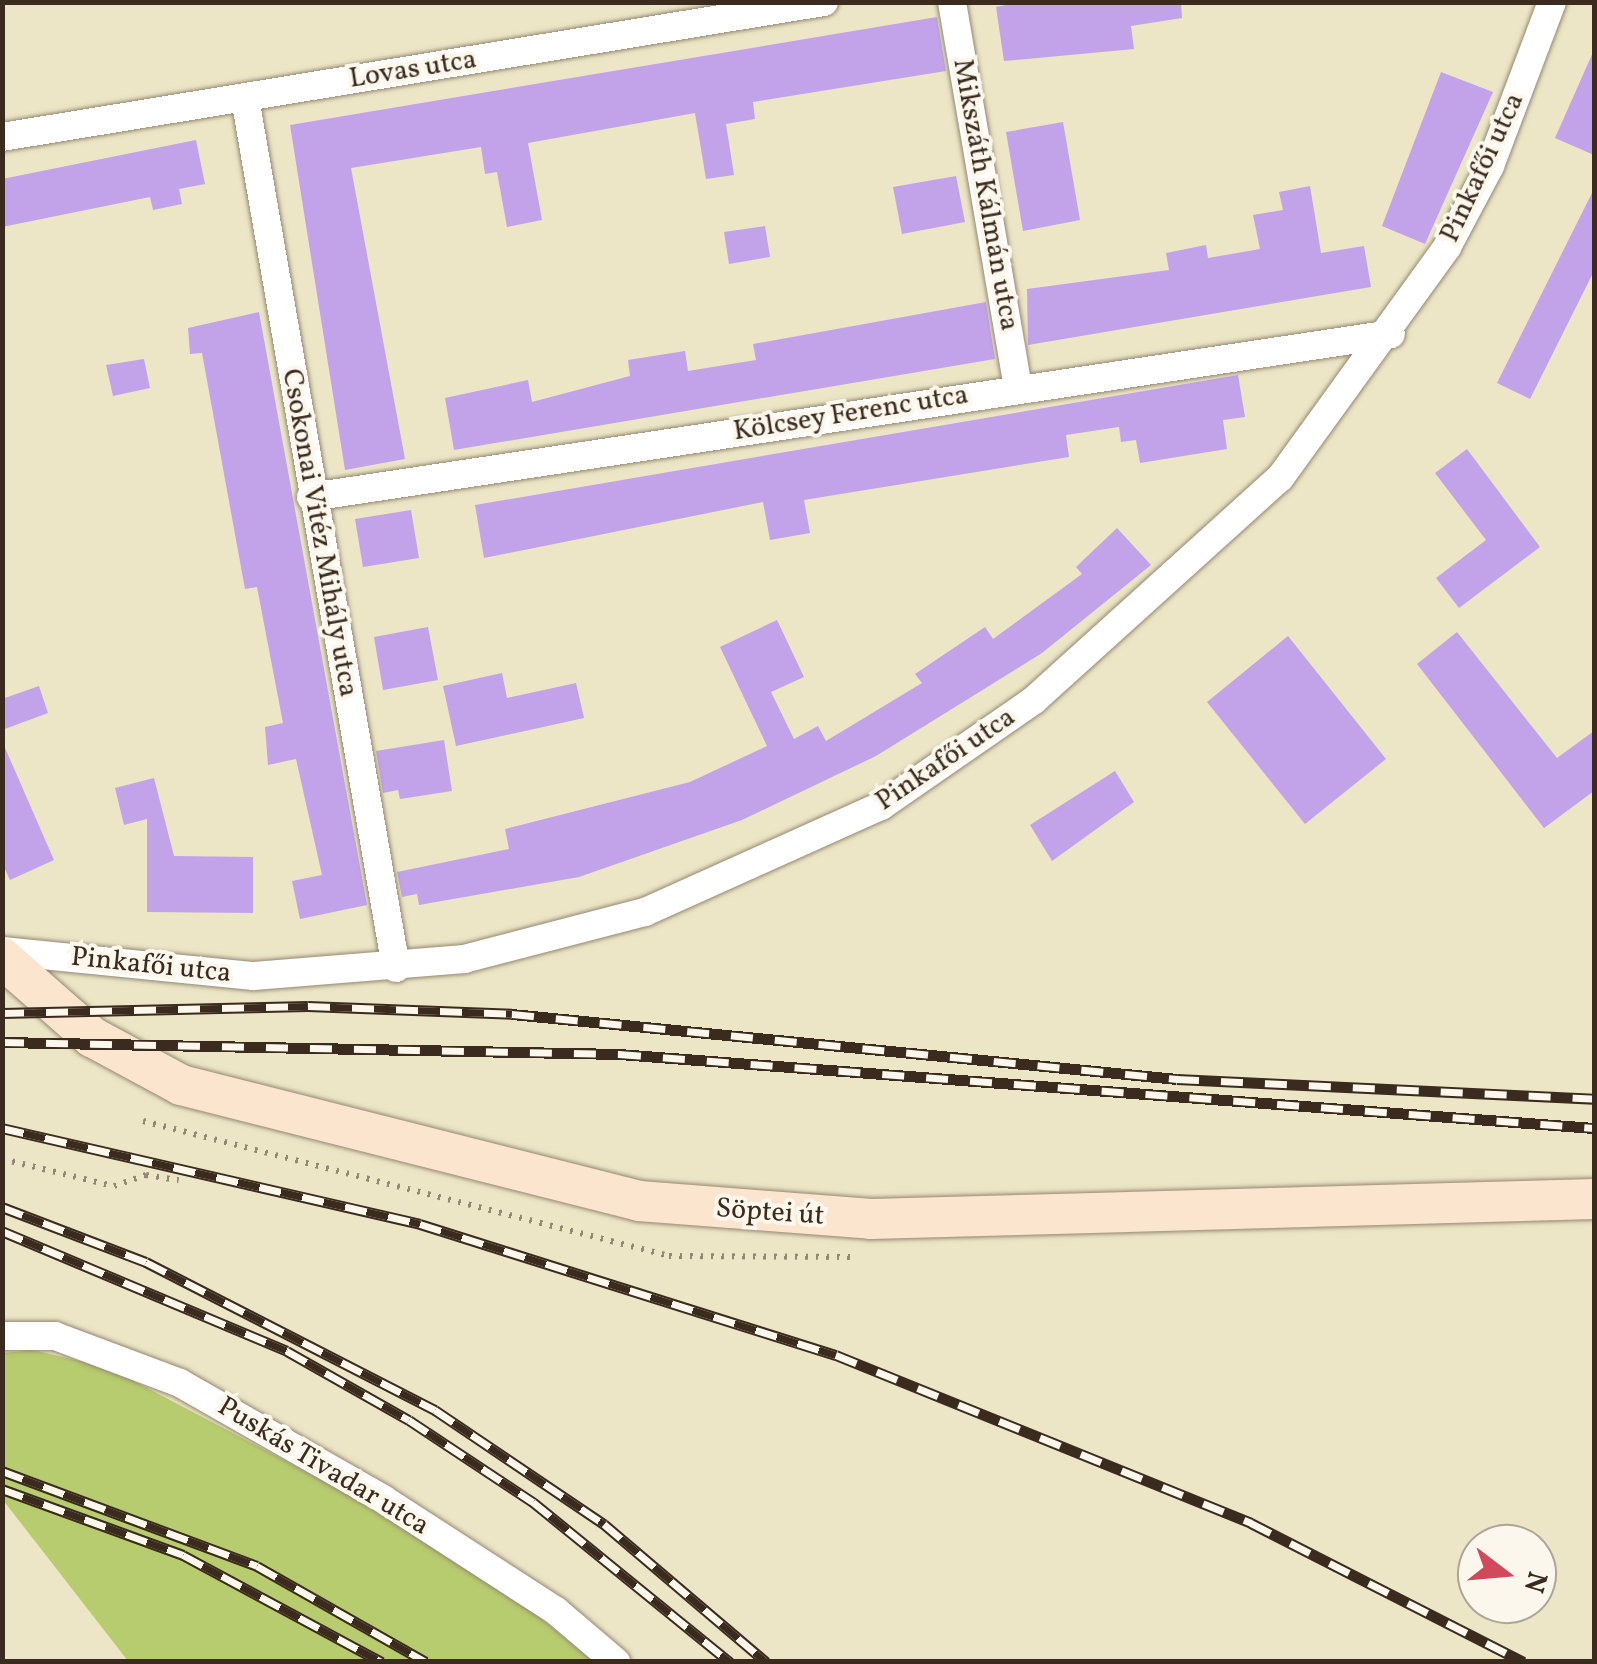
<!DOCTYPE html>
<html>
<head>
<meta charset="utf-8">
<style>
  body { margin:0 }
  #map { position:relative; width:1597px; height:1664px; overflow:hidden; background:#ece5c6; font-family:Vollkorn,serif }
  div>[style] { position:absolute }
  .green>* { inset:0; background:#b7cb6f }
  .building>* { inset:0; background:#c2a3e9 }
  .path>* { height:6px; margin-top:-3px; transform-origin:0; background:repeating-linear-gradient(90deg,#948872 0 2.5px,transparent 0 10.5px) }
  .roads { filter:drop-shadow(0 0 2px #948872) drop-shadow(0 0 2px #948872) }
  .street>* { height:28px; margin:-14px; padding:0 14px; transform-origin:14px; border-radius:14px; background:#fff }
  .secondary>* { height:40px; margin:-20px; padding:0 20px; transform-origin:20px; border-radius:20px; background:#fce5cf }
  .rail>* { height:11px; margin-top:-5.5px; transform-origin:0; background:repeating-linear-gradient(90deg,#fbf7ec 0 22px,#3b2a1e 0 44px); box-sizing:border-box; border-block:2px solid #3b2a1e }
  span { translate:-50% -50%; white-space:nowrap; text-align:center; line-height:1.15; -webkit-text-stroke:8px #fbf7ec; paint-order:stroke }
  .street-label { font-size:28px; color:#3b2a1e }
  .frame { position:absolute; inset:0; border:5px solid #3b2a1e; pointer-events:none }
  .north { position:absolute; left:1457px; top:1524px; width:100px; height:100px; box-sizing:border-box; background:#fbf7ec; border:2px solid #aea59a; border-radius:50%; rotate:106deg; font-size:28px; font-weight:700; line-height:40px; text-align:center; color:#3b2a1e }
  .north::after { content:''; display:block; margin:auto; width:35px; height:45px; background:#d1495b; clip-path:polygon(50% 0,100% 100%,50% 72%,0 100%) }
</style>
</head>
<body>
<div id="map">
  <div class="green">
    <div style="clip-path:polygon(33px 1350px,109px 1368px,339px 1489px,526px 1606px,593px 1661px,128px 1661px,3px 1500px,3px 1353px)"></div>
  </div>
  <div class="building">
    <div style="clip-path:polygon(1021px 2px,1181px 2px,1182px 18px,1131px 26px,1134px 49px,1004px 61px,996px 7px)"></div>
    <div style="clip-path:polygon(937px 17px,946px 71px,753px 102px,755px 119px,726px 124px,734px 175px,706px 179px,695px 113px,528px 143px,542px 220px,507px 227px,497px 172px,485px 174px,481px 147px,351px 168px,405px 459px,345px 470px,290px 125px)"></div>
    <div style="clip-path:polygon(1594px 50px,1594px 155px,1555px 138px)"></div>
    <div style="clip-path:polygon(1441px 72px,1493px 92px,1425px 244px,1382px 226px)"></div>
    <div style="clip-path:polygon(1063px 122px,1080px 220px,1023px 231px,1006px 132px)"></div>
    <div style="clip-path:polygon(196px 140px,205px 184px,179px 189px,182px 204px,153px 210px,150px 197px,2px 227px,2px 179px)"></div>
    <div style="clip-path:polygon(956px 176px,965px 222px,902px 234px,893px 187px)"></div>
    <div style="clip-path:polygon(1310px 186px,1321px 253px,1364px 246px,1371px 287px,1028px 345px,1027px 289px,1169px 270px,1166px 253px,1206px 245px,1208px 258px,1260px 249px,1253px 215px,1283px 210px,1279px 192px)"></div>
    <div style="clip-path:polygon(1594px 189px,1594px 271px,1530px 399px,1497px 383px)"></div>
    <div style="clip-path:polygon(765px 226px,770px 257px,729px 264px,724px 232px)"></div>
    <div style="clip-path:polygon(986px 302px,995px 359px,454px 450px,445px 398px,528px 380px,532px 402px,630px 376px,628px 360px,685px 351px,688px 371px,756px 360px,753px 344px)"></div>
    <div style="clip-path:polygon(259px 312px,367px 905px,300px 919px,292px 881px,322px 875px,296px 759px,268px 765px,265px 727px,283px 723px,257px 587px,245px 589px,202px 353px,190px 354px,188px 328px)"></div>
    <div style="clip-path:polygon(144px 359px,150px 388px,113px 396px,106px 365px)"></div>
    <div style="clip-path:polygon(1238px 375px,1245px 417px,1223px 420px,1227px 449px,1140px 463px,1136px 440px,1121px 442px,1119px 427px,1066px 435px,1069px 457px,804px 500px,810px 533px,770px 540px,763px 502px,484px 558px,475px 505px)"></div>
    <div style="clip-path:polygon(1467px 449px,1540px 547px,1459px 608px,1436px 578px,1486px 540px,1435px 473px)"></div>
    <div style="clip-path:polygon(411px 510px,419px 558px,363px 567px,355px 519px)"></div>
    <div style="clip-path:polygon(1117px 528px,1151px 565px,1042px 653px,876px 756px,742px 820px,579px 877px,419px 905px,417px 894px,402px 897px,397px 872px,509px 849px,505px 829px,690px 782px,767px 746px,720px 647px,777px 620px,804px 677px,771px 692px,794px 739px,818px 726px,826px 741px,922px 683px,915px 674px,985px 627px,993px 639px,1082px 574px,1076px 567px)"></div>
    <div style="clip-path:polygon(428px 627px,438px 680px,383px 690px,374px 637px)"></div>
    <div style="clip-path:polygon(1457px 632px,1557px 758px,1594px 731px,1594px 791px,1544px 828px,1417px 664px)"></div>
    <div style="clip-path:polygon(1288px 636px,1386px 759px,1305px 824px,1207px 702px)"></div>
    <div style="clip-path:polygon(502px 673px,507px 698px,576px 683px,584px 718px,456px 746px,443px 686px)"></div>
    <div style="clip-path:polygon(39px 686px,48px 713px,2px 730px,2px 699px)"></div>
    <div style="clip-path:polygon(444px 740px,452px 791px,400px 799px,398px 790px,383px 793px,376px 751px)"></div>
    <div style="clip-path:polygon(2px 741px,54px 860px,10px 880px,2px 863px)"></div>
    <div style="clip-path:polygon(1115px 771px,1134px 802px,1052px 861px,1030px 825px)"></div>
    <div style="clip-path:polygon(154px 778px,174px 856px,253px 857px,253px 913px,147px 912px,147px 819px,124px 825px,115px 788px)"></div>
  </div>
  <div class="path">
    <div style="left:143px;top:1121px;width:543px;rotate:14.39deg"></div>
    <div style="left:669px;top:1256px;width:185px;rotate:0.3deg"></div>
    <div style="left:2px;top:1159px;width:115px;rotate:13.6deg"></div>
    <div style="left:114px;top:1186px;width:34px;rotate:-19deg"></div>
    <div style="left:146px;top:1175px;width:33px;rotate:9deg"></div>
  </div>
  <div class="roads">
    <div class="street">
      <div style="left:952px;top:2px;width:392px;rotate:80.3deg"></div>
      <div style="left:245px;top:98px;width:883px;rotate:80.15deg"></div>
      <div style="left:2px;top:137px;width:833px;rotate:-9.33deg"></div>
      <div style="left:311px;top:497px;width:1092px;rotate:-8.58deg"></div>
      <div style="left:2px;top:951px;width:253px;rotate:5.7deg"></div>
      <div style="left:254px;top:976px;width:211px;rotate:-4.6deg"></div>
      <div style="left:464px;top:959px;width:187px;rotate:-14.6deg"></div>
      <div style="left:645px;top:912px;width:259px;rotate:-24.2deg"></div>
      <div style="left:881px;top:806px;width:186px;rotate:-34.7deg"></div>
      <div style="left:1034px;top:700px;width:331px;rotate:-42.1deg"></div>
      <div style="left:1280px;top:478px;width:285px;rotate:-54.1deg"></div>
      <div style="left:1447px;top:247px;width:92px;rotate:-62deg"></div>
      <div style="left:1490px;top:166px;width:175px;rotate:-69.3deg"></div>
      <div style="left:2px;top:1336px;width:53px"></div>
      <div style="left:55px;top:1336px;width:134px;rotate:20.6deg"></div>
      <div style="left:180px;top:1383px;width:234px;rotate:29.7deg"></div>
      <div style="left:383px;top:1499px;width:206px;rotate:32.9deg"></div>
      <div style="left:556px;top:1611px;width:79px;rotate:40.4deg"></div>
    </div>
    <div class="secondary">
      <div style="left:2px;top:958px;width:120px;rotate:41.3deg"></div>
      <div style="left:92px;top:1037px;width:101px;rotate:28.3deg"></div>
      <div style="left:181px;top:1085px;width:472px;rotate:14.2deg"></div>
      <div style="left:639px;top:1201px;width:233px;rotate:4.4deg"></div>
      <div style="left:871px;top:1219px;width:723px;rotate:-1.58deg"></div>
    </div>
  </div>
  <div class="rail">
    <div style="left:2px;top:1013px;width:306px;rotate:-1.3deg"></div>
    <div style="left:308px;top:1006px;width:204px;rotate:2.2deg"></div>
    <div style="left:512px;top:1014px;width:668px;rotate:5.58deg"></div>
    <div style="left:1177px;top:1079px;width:417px;rotate:2.7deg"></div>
    <div style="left:2px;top:1042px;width:617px;rotate:1.11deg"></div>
    <div style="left:619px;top:1054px;width:978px;rotate:4.34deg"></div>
    <div style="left:2px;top:1128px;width:429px;rotate:12.9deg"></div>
    <div style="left:420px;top:1224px;width:436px;rotate:17.5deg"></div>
    <div style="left:836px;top:1355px;width:448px;rotate:22deg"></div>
    <div style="left:1251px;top:1523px;width:306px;rotate:27deg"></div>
    <div style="left:2px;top:1207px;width:154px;rotate:20.9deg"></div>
    <div style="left:146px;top:1262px;width:325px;rotate:27.1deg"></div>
    <div style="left:435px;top:1410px;width:204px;rotate:34deg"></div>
    <div style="left:604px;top:1524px;width:213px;rotate:40.4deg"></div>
    <div style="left:2px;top:1231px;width:309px;rotate:22.8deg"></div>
    <div style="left:287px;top:1351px;width:140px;rotate:29.5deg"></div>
    <div style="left:409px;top:1420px;width:149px;rotate:33.5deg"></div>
    <div style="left:533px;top:1502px;width:254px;rotate:39.1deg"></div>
    <div style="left:2px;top:1471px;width:272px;rotate:20.4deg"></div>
    <div style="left:257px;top:1566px;width:194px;rotate:29.6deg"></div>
    <div style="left:2px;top:1489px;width:193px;rotate:20deg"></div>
    <div style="left:183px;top:1555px;width:226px;rotate:28.3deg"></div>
  </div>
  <div class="street-label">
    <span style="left:413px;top:70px;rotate:-9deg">Lovas utca</span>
    <span style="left:1483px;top:168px;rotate:-65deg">Pinkafői utca</span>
    <span style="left:985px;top:195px;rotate:80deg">Mikszáth Kálmán utca</span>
    <span style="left:851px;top:414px;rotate:-9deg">Kölcsey Ferenc utca</span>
    <span style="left:319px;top:533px;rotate:80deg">Csokonai Vitéz Mihály utca</span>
    <span style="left:946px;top:760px;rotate:-34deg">Pinkafői utca</span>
    <span style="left:151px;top:966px;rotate:6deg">Pinkafői utca</span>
    <span style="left:770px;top:1213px;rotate:4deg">Söptei út</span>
    <span style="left:323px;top:1467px;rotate:31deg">Puskás Tivadar utca</span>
  </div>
  <div class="frame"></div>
  <div class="north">N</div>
</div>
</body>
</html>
